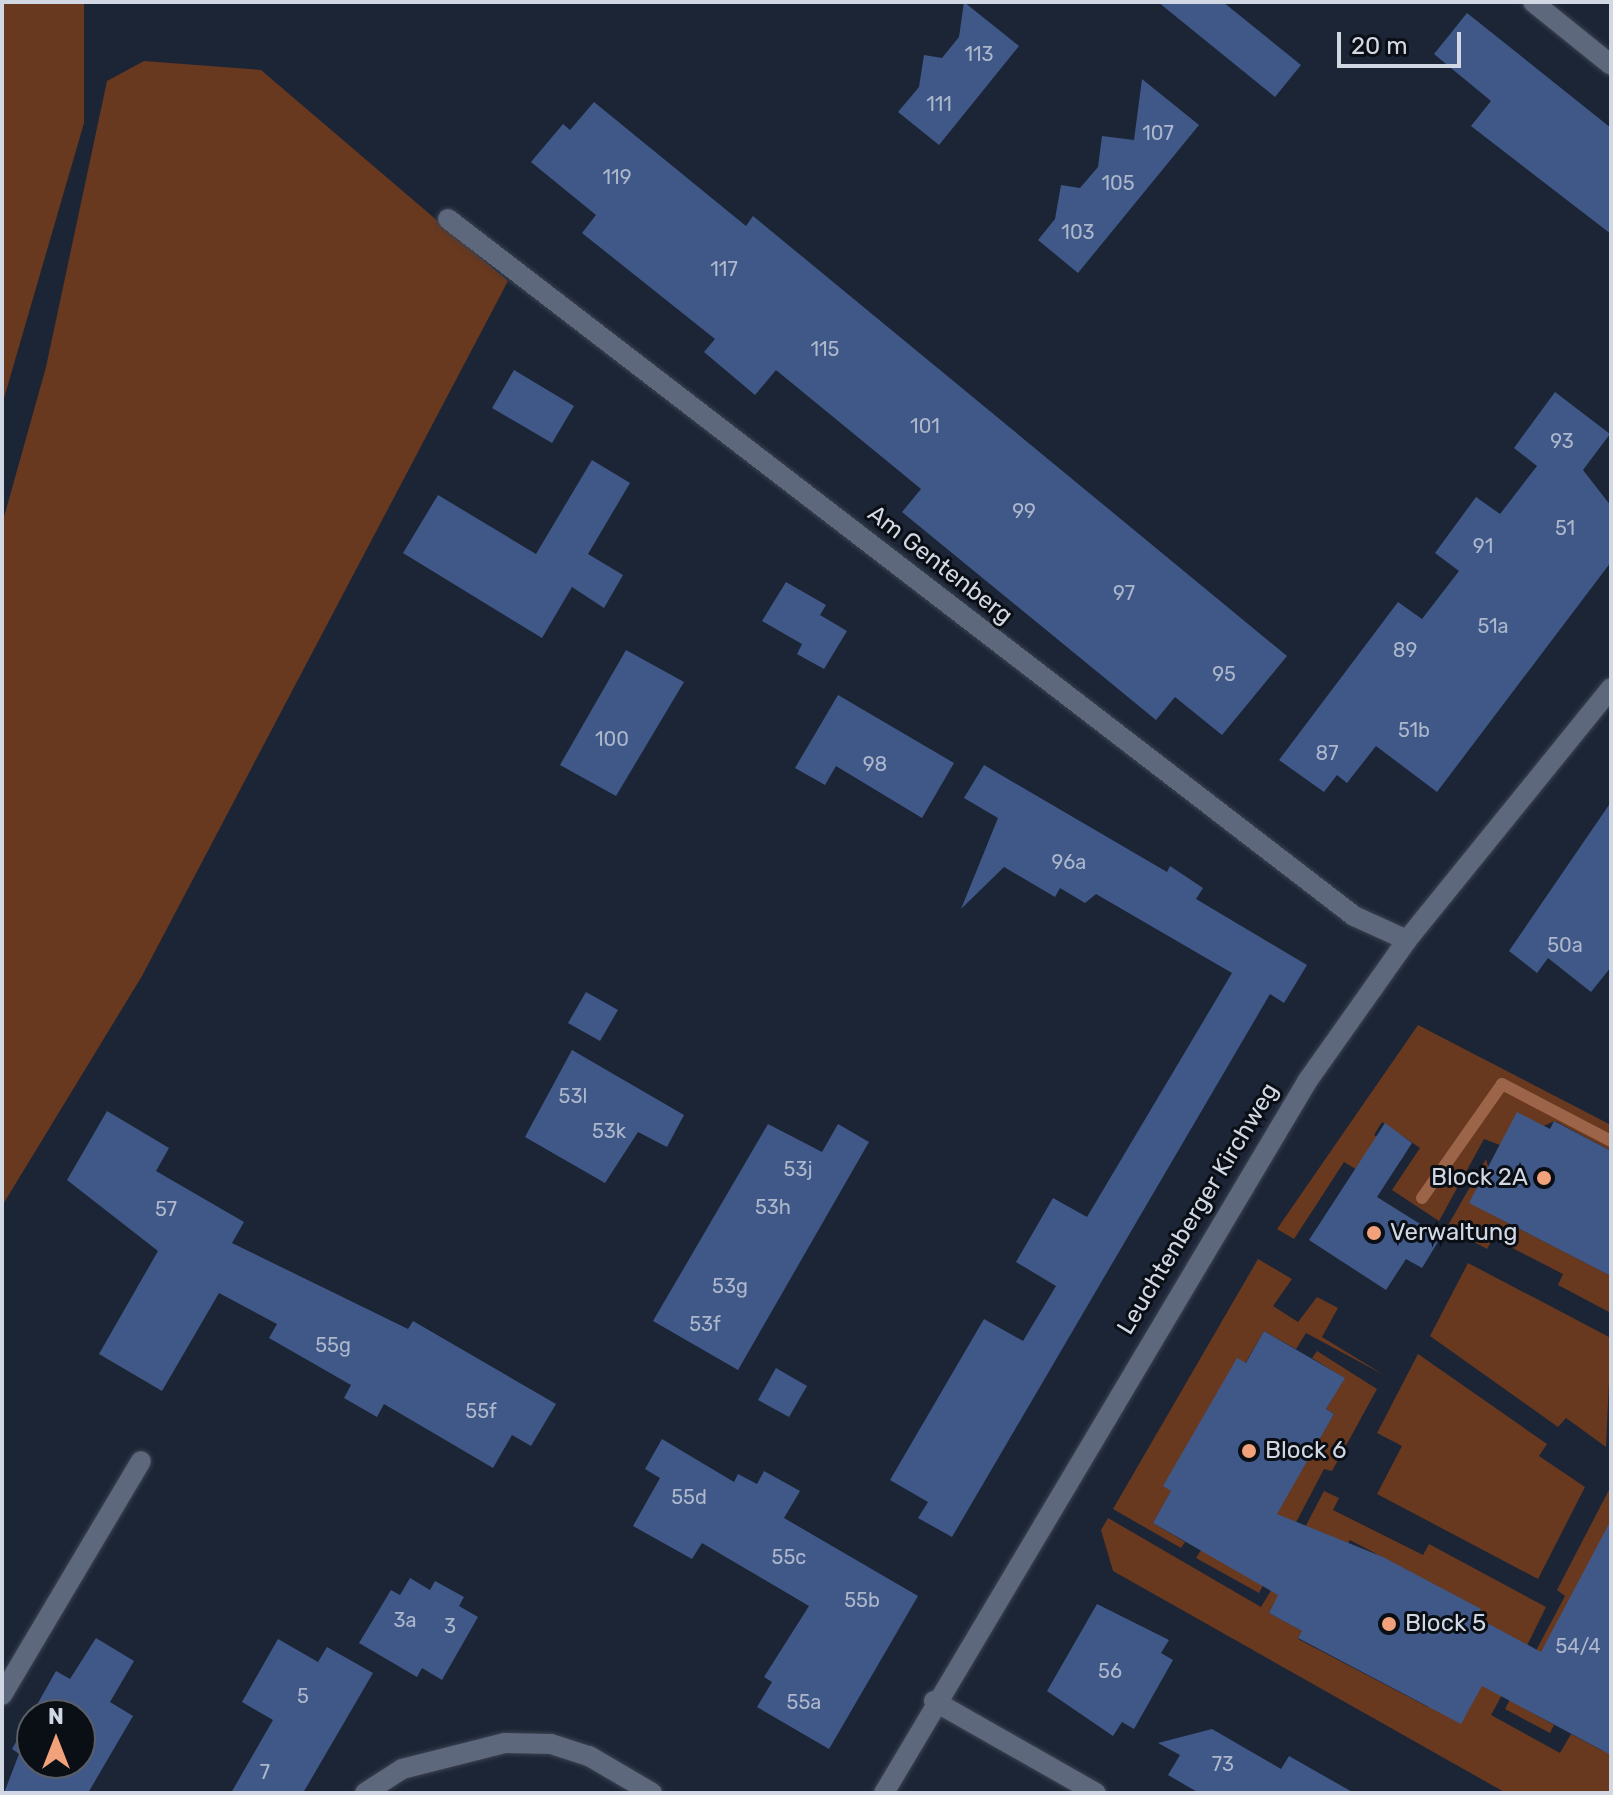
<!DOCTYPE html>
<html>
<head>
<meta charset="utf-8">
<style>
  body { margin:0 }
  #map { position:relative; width:1613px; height:1795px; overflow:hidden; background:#1c2536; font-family:Rubik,sans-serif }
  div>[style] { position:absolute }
  .green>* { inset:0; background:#68381f }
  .stream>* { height:12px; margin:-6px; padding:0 6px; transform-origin:6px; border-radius:6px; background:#9c6448 }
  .building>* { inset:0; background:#3f5887 }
  .roads { filter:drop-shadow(0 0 2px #3b4250) drop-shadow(0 0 2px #3b4250) }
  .street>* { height:20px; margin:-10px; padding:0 10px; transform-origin:10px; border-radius:10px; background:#5d687d }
  .dots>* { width:22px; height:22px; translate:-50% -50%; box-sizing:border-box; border:4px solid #0a0e15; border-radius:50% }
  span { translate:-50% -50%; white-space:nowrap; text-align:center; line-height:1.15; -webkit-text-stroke:6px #0a0e15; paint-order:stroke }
  .number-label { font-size:20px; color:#acb7cc }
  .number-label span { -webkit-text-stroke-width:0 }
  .street-label { font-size:24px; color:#d1d7e3 }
  .poi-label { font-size:24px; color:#d1d7e3 }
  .right { translate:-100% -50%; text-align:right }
  .left { translate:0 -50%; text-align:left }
  .frame { position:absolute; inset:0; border:4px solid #d1d7e3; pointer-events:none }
  .north { position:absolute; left:16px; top:1699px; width:80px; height:80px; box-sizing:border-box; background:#0a0e15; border:2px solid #5a5e67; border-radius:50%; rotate:0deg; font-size:22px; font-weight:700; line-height:32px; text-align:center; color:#d1d7e3 }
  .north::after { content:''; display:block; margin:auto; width:28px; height:36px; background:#f1a27b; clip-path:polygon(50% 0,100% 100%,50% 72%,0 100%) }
  .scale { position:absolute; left:1337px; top:32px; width:124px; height:36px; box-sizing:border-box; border:4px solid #d1d7e3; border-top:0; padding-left:10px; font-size:24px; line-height:28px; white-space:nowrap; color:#d1d7e3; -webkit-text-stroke:6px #0a0e15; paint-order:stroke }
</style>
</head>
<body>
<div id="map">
  <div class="green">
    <div style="clip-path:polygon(2px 2px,84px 2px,84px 123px,2px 405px)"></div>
    <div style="clip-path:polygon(144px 61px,261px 70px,508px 281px,142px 976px,2px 1206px,2px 524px,46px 367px,107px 81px)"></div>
    <div style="clip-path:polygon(1418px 1025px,1611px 1125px,1611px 1151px,1555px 1121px,1500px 1145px,1484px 1139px,1439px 1221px,1392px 1190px,1420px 1148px,1382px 1122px,1374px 1135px,1404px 1156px,1382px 1185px,1344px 1162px,1294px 1239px,1277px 1229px)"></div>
    <div style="clip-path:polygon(1486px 1159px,1502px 1220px,1611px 1276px,1611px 1313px,1558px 1285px,1563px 1274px,1493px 1238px,1487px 1249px,1447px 1227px)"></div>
    <div style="clip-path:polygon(1258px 1259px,1292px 1279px,1273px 1306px,1298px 1322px,1317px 1297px,1338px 1308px,1322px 1337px,1384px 1375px,1306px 1333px,1296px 1349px,1264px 1331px,1153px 1523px,1185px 1542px,1181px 1548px,1113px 1509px)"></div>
    <div style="clip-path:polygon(1468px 1263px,1611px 1338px,1606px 1447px,1566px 1418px,1558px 1427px,1430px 1336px)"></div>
    <div style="clip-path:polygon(1317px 1351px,1377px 1389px,1332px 1471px,1324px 1469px,1259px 1593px,1196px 1558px,1201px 1550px,1260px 1542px,1334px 1414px,1326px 1409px,1344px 1378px,1312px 1358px)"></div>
    <div style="clip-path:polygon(1418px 1354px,1547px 1444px,1539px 1456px,1585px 1487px,1538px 1579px,1377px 1494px,1402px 1446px,1377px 1433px)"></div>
    <div style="clip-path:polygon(1611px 1486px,1611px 1542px,1522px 1707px,1554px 1725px,1550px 1733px,1505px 1709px,1565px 1596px,1557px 1590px)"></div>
    <div style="clip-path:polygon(1324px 1491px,1339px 1498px,1333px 1510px,1423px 1555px,1429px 1544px,1546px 1607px,1511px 1678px,1476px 1618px,1480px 1609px,1350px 1540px,1345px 1548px,1288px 1560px)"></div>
    <div style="clip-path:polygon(1108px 1518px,1261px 1607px,1279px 1577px,1286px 1581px,1269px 1613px,1302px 1631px,1298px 1639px,1428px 1707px,1433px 1699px,1465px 1716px,1484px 1681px,1504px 1691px,1491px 1715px,1560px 1753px,1571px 1734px,1603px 1751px,1611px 1738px,1611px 1793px,1506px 1793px,1113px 1571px,1101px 1530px)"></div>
  </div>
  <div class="stream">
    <div style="left:1422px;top:1198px;width:139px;rotate:-54.9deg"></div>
    <div style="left:1502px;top:1084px;width:123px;rotate:27.6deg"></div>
  </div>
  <div class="building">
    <div style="clip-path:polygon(964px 2px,1019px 46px,939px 145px,898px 112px,919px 87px,924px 55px,942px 58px,959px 37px)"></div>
    <div style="clip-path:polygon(1158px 2px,1223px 2px,1301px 65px,1275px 97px)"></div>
    <div style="clip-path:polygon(1467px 13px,1611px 128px,1611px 234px,1471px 126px,1491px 101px,1434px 54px)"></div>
    <div style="clip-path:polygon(1142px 79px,1199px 125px,1078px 273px,1038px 240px,1055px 219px,1061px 185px,1080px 188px,1098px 167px,1102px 136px,1134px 140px)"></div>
    <div style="clip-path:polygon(594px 102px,746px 226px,753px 216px,1287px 656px,1222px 735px,1175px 697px,1156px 720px,902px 512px,921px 489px,776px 370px,755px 395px,704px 352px,715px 339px,582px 233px,596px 215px,531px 162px,563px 124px,570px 130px)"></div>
    <div style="clip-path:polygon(514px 370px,574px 406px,552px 443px,492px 408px)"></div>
    <div style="clip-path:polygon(1555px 392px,1610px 434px,1583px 470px,1611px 506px,1611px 562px,1437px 792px,1376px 746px,1347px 783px,1337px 775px,1324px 792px,1279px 760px,1398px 602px,1422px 619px,1459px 571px,1435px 553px,1476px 497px,1500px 514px,1537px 466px,1514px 448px)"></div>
    <div style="clip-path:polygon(592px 460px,630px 483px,588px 554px,623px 575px,604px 608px,572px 587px,542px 638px,403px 553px,438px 495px,536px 554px)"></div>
    <div style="clip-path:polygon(786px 582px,826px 605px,820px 615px,847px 631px,824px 669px,797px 654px,802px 644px,762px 621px)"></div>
    <div style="clip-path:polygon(626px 650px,684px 682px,616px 796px,560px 765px)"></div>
    <div style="clip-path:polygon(838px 695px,954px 763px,922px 818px,836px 766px,825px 785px,795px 768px)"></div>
    <div style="clip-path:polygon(984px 765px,1167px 872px,1170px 866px,1203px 888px,1196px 899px,1307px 965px,1284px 1003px,1270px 994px,952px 1537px,918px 1518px,928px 1502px,890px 1480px,984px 1319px,1023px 1341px,1056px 1286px,1016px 1262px,1053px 1198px,1087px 1217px,1232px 973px,1096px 894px,1085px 903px,1060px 888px,1055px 897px,1004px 867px,961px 909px,998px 818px,964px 798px)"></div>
    <div style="clip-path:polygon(1611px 802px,1611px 967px,1591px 992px,1548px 958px,1537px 973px,1509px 951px)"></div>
    <div style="clip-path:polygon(586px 992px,618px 1010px,600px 1041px,568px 1023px)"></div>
    <div style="clip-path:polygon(572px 1050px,684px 1115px,667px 1147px,638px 1132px,605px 1183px,525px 1137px)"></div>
    <div style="clip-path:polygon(107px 1111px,169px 1148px,156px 1171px,244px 1222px,232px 1243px,408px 1329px,413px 1321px,556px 1404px,531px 1446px,512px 1435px,493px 1468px,384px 1404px,377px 1417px,344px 1398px,351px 1385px,269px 1338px,277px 1324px,219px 1293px,162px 1391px,99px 1354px,158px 1251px,67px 1180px)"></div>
    <div style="clip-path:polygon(1517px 1112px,1550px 1129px,1554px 1121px,1611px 1151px,1611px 1276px,1469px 1203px)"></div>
    <div style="clip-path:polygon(1385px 1123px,1412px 1143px,1377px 1197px,1441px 1237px,1422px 1268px,1406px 1259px,1386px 1290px,1309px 1240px)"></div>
    <div style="clip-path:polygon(768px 1124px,822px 1152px,838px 1124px,869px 1142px,738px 1370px,653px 1321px)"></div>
    <div style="clip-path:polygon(1264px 1331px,1345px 1378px,1326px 1409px,1334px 1414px,1277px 1514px,1383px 1557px,1481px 1609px,1476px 1617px,1541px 1652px,1611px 1520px,1611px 1755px,1482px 1686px,1461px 1724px,1298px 1638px,1302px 1631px,1269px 1613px,1278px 1595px,1153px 1523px,1171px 1491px,1163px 1486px,1237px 1358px,1246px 1363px)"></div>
    <div style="clip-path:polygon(776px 1368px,807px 1386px,789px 1417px,758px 1400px)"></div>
    <div style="clip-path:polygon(662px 1439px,734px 1482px,738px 1474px,757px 1484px,764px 1471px,800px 1491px,784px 1518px,918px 1596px,829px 1749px,757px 1707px,772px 1682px,764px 1677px,809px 1606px,702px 1543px,692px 1559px,633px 1526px,660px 1478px,645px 1469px)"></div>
    <div style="clip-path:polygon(410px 1578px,430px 1590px,435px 1581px,464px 1597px,459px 1606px,478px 1617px,442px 1680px,422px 1668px,417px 1677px,359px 1643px,391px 1590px,400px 1595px)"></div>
    <div style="clip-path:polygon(1097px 1604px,1169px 1640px,1161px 1653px,1173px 1660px,1134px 1729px,1122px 1722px,1113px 1736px,1047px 1691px)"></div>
    <div style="clip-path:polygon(evenodd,96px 1638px,134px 1661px,110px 1702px,133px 1716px,88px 1793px,4px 1793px,19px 1754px,12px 1749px,56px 1671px,70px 1679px,96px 1638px,32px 1715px,80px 1715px,80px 1763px,32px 1763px,32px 1715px)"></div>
    <div style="clip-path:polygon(278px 1639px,318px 1662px,327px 1647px,373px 1673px,303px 1793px,231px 1793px,273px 1720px,242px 1702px)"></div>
    <div style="clip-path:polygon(1212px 1729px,1281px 1769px,1289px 1756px,1354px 1793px,1199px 1793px,1168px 1775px,1180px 1755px,1158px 1743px)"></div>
  </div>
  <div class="roads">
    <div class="street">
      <div style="left:1533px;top:2px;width:100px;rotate:38.9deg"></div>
      <div style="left:448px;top:219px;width:1143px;rotate:37.57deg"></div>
      <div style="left:1354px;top:916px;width:58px;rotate:24.4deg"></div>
      <div style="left:2px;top:1695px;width:272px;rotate:-59.3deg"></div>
      <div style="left:934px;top:1701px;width:186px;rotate:29.6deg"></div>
      <div style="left:365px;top:1793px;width:44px;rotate:-33deg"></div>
      <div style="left:402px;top:1769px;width:106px;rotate:-14.2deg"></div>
      <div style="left:505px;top:1743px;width:46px;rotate:1.2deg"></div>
      <div style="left:551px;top:1744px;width:40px;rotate:18deg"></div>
      <div style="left:589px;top:1756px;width:73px;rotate:30.4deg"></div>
      <div style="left:884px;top:1793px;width:830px;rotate:-59.26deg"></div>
      <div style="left:1308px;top:1080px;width:171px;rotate:-54.7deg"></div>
      <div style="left:1407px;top:940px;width:324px;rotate:-51deg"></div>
    </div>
  </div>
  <div class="dots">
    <div style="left:1544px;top:1178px;background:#f1a27b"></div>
    <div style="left:1374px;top:1233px;background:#f1a27b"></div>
    <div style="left:1249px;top:1451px;background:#f1a27b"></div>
    <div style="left:1389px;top:1624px;background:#f1a27b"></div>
  </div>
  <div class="number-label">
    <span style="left:979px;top:54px">113</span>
    <span style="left:939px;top:104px">111</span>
    <span style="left:1158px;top:133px">107</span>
    <span style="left:617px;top:177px">119</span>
    <span style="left:1118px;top:183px">105</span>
    <span style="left:1078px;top:232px">103</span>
    <span style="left:724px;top:269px">117</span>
    <span style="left:825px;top:349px">115</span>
    <span style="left:925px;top:426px">101</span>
    <span style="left:1562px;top:441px">93</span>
    <span style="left:1024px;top:511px">99</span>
    <span style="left:1565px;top:528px">51</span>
    <span style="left:1483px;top:546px">91</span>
    <span style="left:1124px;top:593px">97</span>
    <span style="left:1493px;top:626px">51a</span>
    <span style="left:1405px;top:650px">89</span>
    <span style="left:1224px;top:674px">95</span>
    <span style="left:1414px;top:730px">51b</span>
    <span style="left:612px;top:739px">100</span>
    <span style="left:1327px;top:753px">87</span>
    <span style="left:875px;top:764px">98</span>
    <span style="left:1069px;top:862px">96a</span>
    <span style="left:1565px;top:945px">50a</span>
    <span style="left:573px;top:1096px">53l</span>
    <span style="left:609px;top:1131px">53k</span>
    <span style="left:798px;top:1169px">53j</span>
    <span style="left:773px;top:1207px">53h</span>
    <span style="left:166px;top:1209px">57</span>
    <span style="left:730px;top:1286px">53g</span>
    <span style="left:705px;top:1324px">53f</span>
    <span style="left:333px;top:1345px">55g</span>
    <span style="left:481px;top:1411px">55f</span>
    <span style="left:689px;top:1497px">55d</span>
    <span style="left:789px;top:1557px">55c</span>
    <span style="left:862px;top:1600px">55b</span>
    <span style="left:405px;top:1620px">3a</span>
    <span style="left:450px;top:1626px">3</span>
    <span style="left:1578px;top:1646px">54/4</span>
    <span style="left:1110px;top:1671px">56</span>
    <span style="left:303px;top:1696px">5</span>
    <span style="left:804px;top:1702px">55a</span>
    <span style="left:1223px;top:1764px">73</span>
    <span style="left:265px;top:1772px">7</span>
  </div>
  <div class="street-label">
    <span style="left:940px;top:565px;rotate:38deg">Am Gentenberg</span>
    <span style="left:1198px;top:1209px;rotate:-59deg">Leuchtenberger Kirchweg</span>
  </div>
  <div class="poi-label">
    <span class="right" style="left:1528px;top:1178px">Block 2A</span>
    <span class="left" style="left:1390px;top:1233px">Verwaltung</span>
    <span class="left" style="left:1265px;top:1451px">Block 6</span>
    <span class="left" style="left:1405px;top:1624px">Block 5</span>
  </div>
  <div class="frame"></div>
  <div class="north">N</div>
  <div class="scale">20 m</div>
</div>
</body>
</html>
